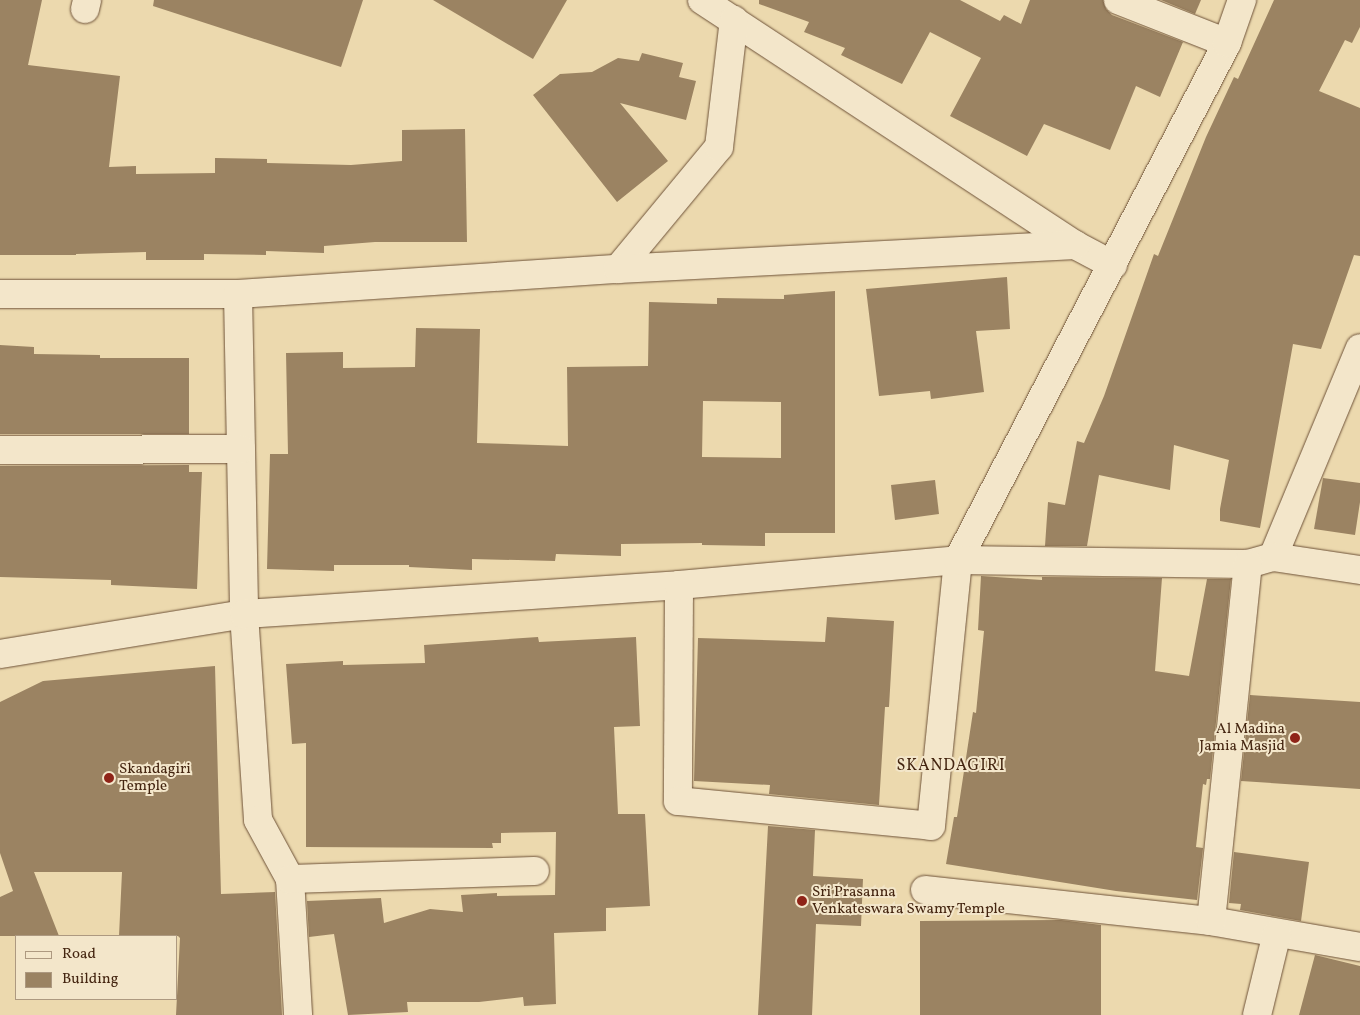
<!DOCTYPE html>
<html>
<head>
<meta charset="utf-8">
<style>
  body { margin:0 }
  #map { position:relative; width:1360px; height:1015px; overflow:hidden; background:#ecd9ae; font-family:Vollkorn,serif }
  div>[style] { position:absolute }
  .building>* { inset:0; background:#9b8362 }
  .roads { filter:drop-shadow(0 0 1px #6e5238) drop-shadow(0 0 1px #6e5238) }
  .minor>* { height:28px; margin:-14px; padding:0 14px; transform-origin:14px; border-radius:14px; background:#f3e6ca }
  .dots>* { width:14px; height:14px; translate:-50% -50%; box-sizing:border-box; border:2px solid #f3e6ca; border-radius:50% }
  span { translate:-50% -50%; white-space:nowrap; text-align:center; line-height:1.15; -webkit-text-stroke:4px #f3e6ca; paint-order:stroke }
  .poi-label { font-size:15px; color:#442510 }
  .right { translate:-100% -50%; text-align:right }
  .left { translate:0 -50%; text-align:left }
  .neighbourhood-label { font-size:16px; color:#442510; letter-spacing:1px }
  .legend { position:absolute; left:15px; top:935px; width:162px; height:65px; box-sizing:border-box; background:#f3e6ca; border:1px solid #ad9980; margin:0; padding:6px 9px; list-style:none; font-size:15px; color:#442510 }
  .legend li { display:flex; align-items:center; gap:10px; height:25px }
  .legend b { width:25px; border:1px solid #ad9980 }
</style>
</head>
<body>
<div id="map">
  <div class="building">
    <div style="clip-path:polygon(0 0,42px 0,28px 65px,120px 76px,109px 167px,136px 166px,136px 174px,215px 173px,215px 158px,267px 159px,267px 163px,351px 165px,402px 161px,402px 130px,465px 129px,467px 242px,375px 242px,324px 246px,324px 253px,266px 251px,266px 255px,204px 254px,204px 260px,146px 260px,146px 252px,76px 254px,76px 255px,0 255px)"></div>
    <div style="clip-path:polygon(154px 0,363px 0,341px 67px,153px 6px)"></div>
    <div style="clip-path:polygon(433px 0,567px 0,533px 59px)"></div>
    <div style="clip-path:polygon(759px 0,960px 0,1000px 21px,1004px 15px,1021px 24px,1030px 0,1103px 0,1106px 9px,1112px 15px,1183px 42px,1160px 97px,1136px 86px,1110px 150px,1044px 124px,1027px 156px,950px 116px,981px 58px,930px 32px,902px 84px,841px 55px,845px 48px,804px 32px,809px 22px,759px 4px)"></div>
    <div style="clip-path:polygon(1161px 0,1201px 0,1195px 14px)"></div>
    <div style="clip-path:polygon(1274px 0,1360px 0,1360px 27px,1352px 43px,1345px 40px,1319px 91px,1360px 108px,1360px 256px,1354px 255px,1321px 349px,1293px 344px,1260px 528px,1220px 521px,1220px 509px,1229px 460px,1174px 445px,1170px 490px,1099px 475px,1087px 546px,1045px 546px,1048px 502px,1065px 505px,1077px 441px,1084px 443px,1104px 396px,1154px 254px,1158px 256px,1206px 137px,1234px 77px,1238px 79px)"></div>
    <div style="clip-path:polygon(642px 53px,683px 63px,679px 77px,696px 81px,686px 120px,620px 103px,668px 161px,617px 202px,533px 95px,560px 74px,592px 72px,618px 58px,639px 61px)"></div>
    <div style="clip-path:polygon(1007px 277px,1010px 329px,976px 331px,984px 392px,931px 399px,930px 391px,879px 396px,866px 289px)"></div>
    <div style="clip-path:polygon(evenodd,835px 291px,835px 533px,765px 533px,765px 546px,702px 545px,702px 543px,621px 544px,621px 556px,556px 554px,555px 561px,472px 559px,472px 570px,409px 567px,409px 565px,334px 565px,334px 571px,267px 569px,270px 454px,288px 454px,286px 353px,343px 352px,343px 368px,415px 367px,416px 328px,480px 329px,477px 443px,568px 446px,567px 367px,648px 366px,649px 302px,717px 304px,717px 298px,784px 299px,784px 295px,835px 291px,703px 401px,781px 402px,781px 458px,702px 457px,703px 401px)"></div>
    <div style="clip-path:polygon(0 345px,34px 347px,34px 354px,100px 355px,100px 358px,189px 358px,189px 434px,0 434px)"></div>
    <div style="clip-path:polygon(189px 465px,189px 472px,202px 472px,197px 589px,111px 585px,111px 580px,0 577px,0 466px)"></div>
    <div style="clip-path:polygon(1323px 478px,1360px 483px,1360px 502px,1355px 535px,1314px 529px)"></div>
    <div style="clip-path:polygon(935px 480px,939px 514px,895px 520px,891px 485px)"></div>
    <div style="clip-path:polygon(981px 576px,1042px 580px,1042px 577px,1162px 578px,1155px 671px,1189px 676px,1207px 579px,1231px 579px,1210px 779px,1207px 779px,1206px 785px,1203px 784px,1196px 847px,1203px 848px,1197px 900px,1116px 891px,946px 864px,954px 817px,957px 817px,973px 712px,976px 713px,984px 631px,978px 630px)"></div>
    <div style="clip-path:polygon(827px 617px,894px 621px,889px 707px,885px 707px,879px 805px,769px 794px,770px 785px,694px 781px,698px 638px,825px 642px)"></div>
    <div style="clip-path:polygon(538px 637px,539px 642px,636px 637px,640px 726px,614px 727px,618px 814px,645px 814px,650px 906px,606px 908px,606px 931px,554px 933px,556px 1004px,524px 1006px,523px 997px,479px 1002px,407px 1002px,408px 1012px,348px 1015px,334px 934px,309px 937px,307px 901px,381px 898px,384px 923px,430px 909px,463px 912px,461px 895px,497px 893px,497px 896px,555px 895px,556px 832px,501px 833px,501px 843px,492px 843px,493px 848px,306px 847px,306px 743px,292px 744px,286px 664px,343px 661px,343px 665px,425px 663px,424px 645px)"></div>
    <div style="clip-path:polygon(215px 666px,221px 894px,275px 892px,282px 1015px,176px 1015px,180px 938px,178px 936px,119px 936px,122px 872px,34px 872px,59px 936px,0 936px,0 897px,13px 891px,0 853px,0 702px,43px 681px)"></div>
    <div style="clip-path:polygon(1250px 695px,1360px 702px,1360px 789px,1241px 781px)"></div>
    <div style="clip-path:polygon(768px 826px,815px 830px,813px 876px,863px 879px,861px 926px,816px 924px,812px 1015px,758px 1015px)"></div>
    <div style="clip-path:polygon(1234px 852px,1309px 862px,1301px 921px,1240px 910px,1241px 904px,1229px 903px)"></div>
    <div style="clip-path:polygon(1061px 920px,1101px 925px,1101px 1015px,920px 1015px,920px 921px)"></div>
    <div style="clip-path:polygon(1315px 955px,1360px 966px,1360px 1015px,1299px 1015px)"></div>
  </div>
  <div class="roads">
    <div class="minor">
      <div style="left:702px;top:0;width:446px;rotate:33.3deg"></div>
      <div style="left:1075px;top:245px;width:43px;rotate:27.8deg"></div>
      <div style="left:1118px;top:0;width:117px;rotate:21.5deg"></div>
      <div style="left:85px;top:9px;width:9px;rotate:-77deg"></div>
      <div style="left:618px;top:269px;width:158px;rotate:-50.4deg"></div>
      <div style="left:719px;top:147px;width:128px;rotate:-83.3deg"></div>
      <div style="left:0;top:294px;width:238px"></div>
      <div style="left:238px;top:294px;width:381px;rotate:-3.8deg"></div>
      <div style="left:618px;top:269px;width:458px;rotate:-3deg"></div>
      <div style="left:238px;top:294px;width:320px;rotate:88.9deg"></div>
      <div style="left:244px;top:614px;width:206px;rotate:86.1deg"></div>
      <div style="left:258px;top:820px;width:67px;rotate:61.5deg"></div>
      <div style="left:290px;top:879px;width:136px;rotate:86.6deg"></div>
      <div style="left:0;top:450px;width:241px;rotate:-0.2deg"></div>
      <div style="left:1273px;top:557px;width:226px;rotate:-67.4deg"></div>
      <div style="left:679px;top:585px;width:216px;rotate:90.3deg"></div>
      <div style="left:678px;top:801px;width:254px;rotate:5.6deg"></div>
      <div style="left:931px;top:826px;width:267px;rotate:-84.2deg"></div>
      <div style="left:958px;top:560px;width:583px;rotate:-62.51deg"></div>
      <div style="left:1227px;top:43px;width:46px;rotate:-70.8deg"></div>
      <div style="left:0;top:654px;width:247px;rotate:-9.3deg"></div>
      <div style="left:244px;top:614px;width:436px;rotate:-3.8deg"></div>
      <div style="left:679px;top:585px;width:280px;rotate:-5.1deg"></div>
      <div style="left:958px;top:560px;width:290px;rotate:0.8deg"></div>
      <div style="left:1248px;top:564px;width:26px;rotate:-16deg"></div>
      <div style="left:1273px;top:557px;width:88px;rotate:8.5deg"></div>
      <div style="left:290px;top:879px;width:245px;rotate:-1.9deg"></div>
      <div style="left:925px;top:890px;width:288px;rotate:6.2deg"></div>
      <div style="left:1211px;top:921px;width:151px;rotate:9.9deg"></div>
      <div style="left:1211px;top:921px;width:359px;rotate:-84.1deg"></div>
      <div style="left:1257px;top:1015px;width:84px;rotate:-76.3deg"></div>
    </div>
  </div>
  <div class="dots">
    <div style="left:1295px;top:738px;background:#8f2418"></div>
    <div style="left:109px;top:778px;background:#8f2418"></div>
    <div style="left:802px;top:901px;background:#8f2418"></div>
  </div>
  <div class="poi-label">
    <span class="right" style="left:1285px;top:738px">Al Madina<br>Jamia Masjid</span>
    <span class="left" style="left:119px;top:778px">Skandagiri<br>Temple</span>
    <span class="left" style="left:812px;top:901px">Sri Prasanna<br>Venkateswara Swamy Temple</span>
  </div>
  <div class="neighbourhood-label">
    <span style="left:951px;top:766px">SKANDAGIRI</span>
  </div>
  <ul class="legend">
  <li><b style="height:6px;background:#f3e6ca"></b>Road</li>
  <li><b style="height:14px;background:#9b8362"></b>Building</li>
  </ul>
</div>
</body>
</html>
